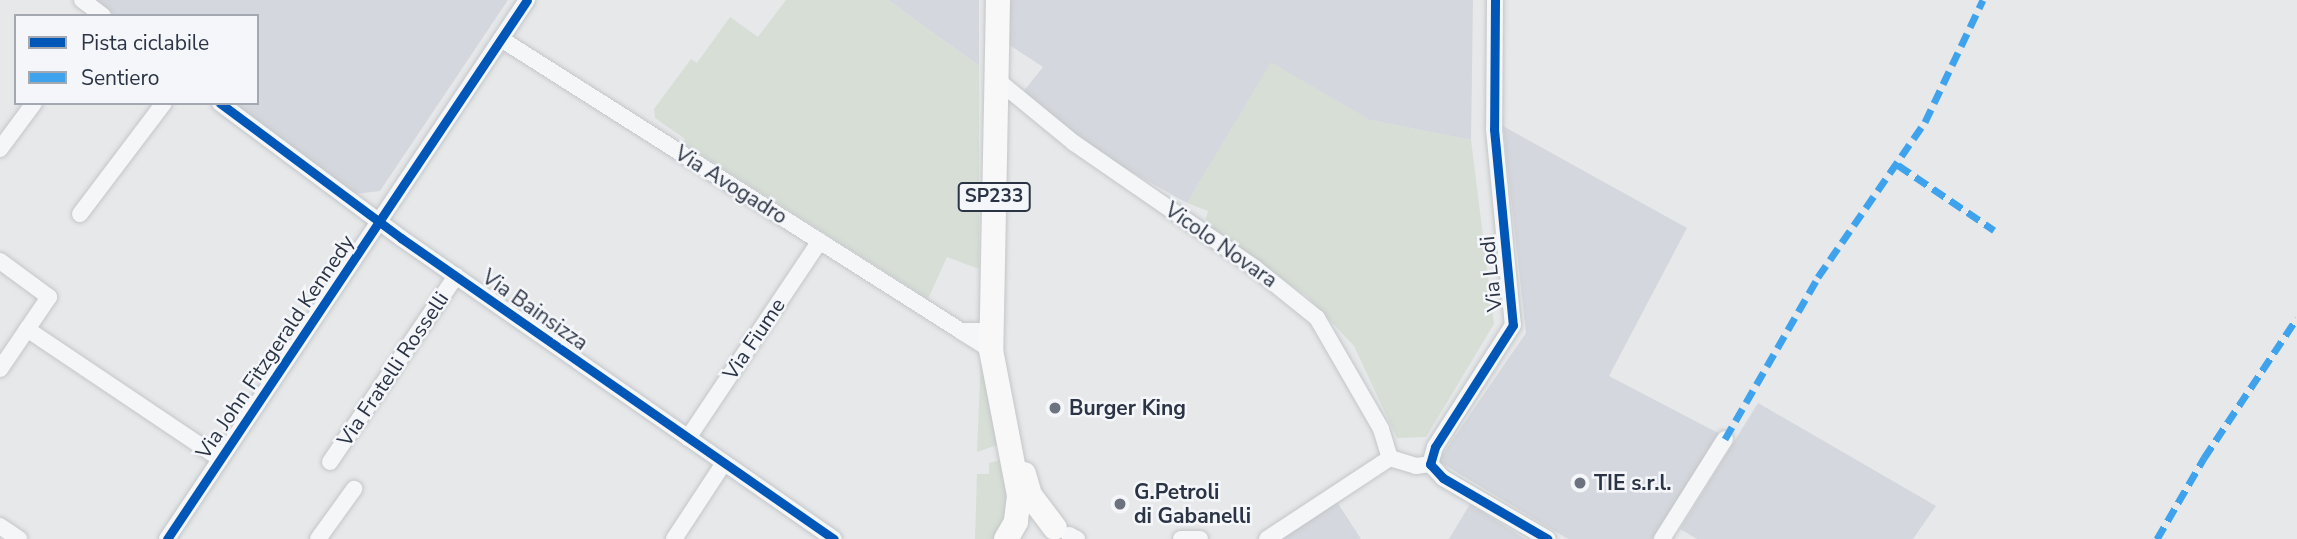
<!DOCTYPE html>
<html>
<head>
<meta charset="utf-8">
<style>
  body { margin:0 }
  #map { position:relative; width:2297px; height:539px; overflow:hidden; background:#e6e8ea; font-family:"Nunito Sans",sans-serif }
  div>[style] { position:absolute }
  .built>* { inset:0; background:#d4d7dd }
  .green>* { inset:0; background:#d6ded6 }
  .roads { filter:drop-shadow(0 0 2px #c4c6c8) drop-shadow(0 0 2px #c4c6c8) }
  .street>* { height:16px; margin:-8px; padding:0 8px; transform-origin:8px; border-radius:8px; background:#f5f6f7 }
  .primary>* { height:24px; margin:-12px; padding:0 12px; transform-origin:12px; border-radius:12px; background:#f8f8f8 }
  .quiet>* { height:7px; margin-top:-3.5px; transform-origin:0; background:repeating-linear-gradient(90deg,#3ea3ec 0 14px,transparent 0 21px) }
  .cycleway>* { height:9px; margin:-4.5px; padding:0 4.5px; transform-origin:4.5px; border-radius:4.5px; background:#0057b8 }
  .dots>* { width:19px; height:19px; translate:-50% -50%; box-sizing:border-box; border:4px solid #f4f6f9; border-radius:50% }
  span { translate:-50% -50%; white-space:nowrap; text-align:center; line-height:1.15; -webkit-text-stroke:5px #f4f6f9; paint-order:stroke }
  .shield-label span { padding:2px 5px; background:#f4f6f9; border:2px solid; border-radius:5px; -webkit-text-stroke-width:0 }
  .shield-label { font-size:19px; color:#2b3445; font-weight:700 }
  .street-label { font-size:21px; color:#2b3445 }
  .poi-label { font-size:21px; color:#2b3445; font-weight:700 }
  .left { translate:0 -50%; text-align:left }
  .legend { position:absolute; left:14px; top:14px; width:245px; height:91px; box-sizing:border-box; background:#f4f6f9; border:2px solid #a4a8b1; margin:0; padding:9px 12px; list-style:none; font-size:21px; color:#2b3445 }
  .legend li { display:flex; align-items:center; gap:14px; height:35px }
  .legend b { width:35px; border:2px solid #a4a8b1 }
</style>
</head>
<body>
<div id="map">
  <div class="built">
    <div style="clip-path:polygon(94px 0,508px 0,380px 191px,355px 194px,233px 103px,257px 103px,257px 16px,116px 16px)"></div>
    <div style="clip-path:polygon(888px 0,979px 0,979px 66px)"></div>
    <div style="clip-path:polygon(1007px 0,1473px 0,1471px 140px,1370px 120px,1271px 63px,1187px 203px,1094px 151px,1023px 92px,1043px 67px,1005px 42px)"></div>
    <div style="clip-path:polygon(1503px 126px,1687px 228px,1609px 376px,1720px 434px,1653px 539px,1568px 539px,1438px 461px,1526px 333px)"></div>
    <div style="clip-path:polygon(1758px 403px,1936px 506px,1913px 539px,1697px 539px,1680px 529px)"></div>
    <div style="clip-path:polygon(1337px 502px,1361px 539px,1281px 539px)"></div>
    <div style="clip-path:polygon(1470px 504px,1525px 539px,1449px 539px)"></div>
  </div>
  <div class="green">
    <div style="clip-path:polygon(786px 0,888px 0,979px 66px,979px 269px,947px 257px,928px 299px,683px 143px,685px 139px,655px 118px,654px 109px,691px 59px,697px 63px,730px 17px,758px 37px)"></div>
    <div style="clip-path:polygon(1271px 62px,1370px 120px,1471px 140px,1494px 324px,1426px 437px,1397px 438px,1354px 346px,1307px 296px,1204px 226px,1208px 211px,1187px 203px)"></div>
    <div style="clip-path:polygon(981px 355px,1000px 444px,977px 452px)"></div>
    <div style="clip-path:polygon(1004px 459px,1011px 510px,994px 539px,975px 539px,977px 474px,989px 474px,989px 463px)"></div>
  </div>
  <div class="roads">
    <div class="street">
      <div style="left:82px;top:0;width:26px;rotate:37deg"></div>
      <div style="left:1495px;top:0;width:129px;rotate:90.4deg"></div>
      <div style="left:1494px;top:129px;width:197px;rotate:84.5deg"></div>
      <div style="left:1513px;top:325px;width:145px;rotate:122.6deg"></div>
      <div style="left:1435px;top:447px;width:18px;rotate:106deg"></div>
      <div style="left:1430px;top:464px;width:19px;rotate:47deg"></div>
      <div style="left:1443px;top:478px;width:121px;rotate:30.2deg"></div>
      <div style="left:501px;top:39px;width:545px;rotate:32.41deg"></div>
      <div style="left:996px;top:79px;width:101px;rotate:39.4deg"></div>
      <div style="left:1074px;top:143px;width:220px;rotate:34.6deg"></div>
      <div style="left:1255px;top:268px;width:80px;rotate:38.9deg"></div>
      <div style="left:1317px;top:318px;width:128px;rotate:60deg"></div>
      <div style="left:1381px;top:429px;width:30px;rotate:73deg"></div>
      <div style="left:220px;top:103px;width:226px;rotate:36.7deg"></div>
      <div style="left:401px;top:238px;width:527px;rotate:34.81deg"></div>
      <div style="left:0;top:149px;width:57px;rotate:-53.5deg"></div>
      <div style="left:80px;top:214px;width:139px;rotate:-52.9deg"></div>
      <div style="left:0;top:261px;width:61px;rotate:36.3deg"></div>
      <div style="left:49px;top:297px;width:87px;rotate:124.2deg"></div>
      <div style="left:27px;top:329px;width:231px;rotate:33.9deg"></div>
      <div style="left:991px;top:350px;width:36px;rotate:-148deg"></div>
      <div style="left:961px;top:331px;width:30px"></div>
      <div style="left:688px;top:438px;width:237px;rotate:-56.2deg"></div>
      <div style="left:330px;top:462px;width:225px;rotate:-55.9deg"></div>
      <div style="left:0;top:526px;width:23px;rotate:34deg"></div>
      <div style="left:1069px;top:535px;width:9px;rotate:27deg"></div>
      <div style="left:167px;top:539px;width:648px;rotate:-56.26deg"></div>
      <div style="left:318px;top:539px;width:62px;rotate:-54.2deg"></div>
      <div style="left:674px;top:539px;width:91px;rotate:-56.7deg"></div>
      <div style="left:1181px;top:539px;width:19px"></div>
      <div style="left:1267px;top:539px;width:147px;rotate:-33.4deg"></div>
      <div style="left:1390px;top:458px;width:27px;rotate:17deg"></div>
      <div style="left:1416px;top:466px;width:14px;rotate:-8deg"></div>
      <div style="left:1662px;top:539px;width:118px;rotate:-57.8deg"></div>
    </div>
    <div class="primary">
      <div style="left:998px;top:0;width:350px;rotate:91.1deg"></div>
      <div style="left:991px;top:350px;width:149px;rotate:79.1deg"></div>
      <div style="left:1019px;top:496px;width:26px;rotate:97deg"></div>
      <div style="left:1016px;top:522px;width:20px;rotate:120deg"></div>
      <div style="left:1024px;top:474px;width:22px;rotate:74deg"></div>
      <div style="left:1030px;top:495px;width:41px;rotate:52.9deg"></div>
    </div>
  </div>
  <div class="quiet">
    <div style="left:1898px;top:165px;width:116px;rotate:34.1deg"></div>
    <div style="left:1725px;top:439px;width:187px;rotate:-60.1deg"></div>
    <div style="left:1818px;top:277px;width:188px;rotate:-55.4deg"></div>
    <div style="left:1925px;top:122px;width:135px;rotate:-64.6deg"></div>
    <div style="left:2157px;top:539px;width:94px;rotate:-59.9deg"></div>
    <div style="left:2204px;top:458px;width:168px;rotate:-56.4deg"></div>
  </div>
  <div class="cycleway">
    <div style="left:1495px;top:0;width:129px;rotate:90.4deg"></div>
    <div style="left:1494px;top:129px;width:197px;rotate:84.5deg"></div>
    <div style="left:1513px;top:325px;width:145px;rotate:122.6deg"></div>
    <div style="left:1435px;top:447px;width:18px;rotate:106deg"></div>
    <div style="left:1430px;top:464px;width:19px;rotate:47deg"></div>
    <div style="left:1443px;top:478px;width:121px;rotate:30.2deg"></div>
    <div style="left:220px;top:103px;width:226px;rotate:36.7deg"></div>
    <div style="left:401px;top:238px;width:527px;rotate:34.81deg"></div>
    <div style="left:167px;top:539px;width:648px;rotate:-56.26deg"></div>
  </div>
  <div class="dots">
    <div style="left:1055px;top:408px;background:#6c737f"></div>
    <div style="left:1580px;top:483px;background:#6c737f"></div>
    <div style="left:1120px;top:504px;background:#6c737f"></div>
  </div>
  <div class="shield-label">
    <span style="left:994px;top:197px">SP233</span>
  </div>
  <div class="street-label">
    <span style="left:731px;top:185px;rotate:32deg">Via Avogadro</span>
    <span style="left:1221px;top:245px;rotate:35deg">Vicolo Novara</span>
    <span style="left:1491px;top:274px;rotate:-96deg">Via Lodi</span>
    <span style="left:535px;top:310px;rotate:35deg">Via Bainsizza</span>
    <span style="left:754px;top:339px;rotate:-56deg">Via Fiume</span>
    <span style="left:275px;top:347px;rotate:-56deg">Via John Fitzgerald Kennedy</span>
    <span style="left:393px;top:369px;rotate:-56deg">Via Fratelli Rosselli</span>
  </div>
  <div class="poi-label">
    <span class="left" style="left:1069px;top:408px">Burger King</span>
    <span class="left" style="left:1594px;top:483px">TIE s.r.l.</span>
    <span class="left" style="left:1134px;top:504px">G.Petroli<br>di Gabanelli</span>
  </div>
  <ul class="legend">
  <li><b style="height:9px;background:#0057b8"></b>Pista ciclabile</li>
  <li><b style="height:9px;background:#3ea3ec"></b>Sentiero</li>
  </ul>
</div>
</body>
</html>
